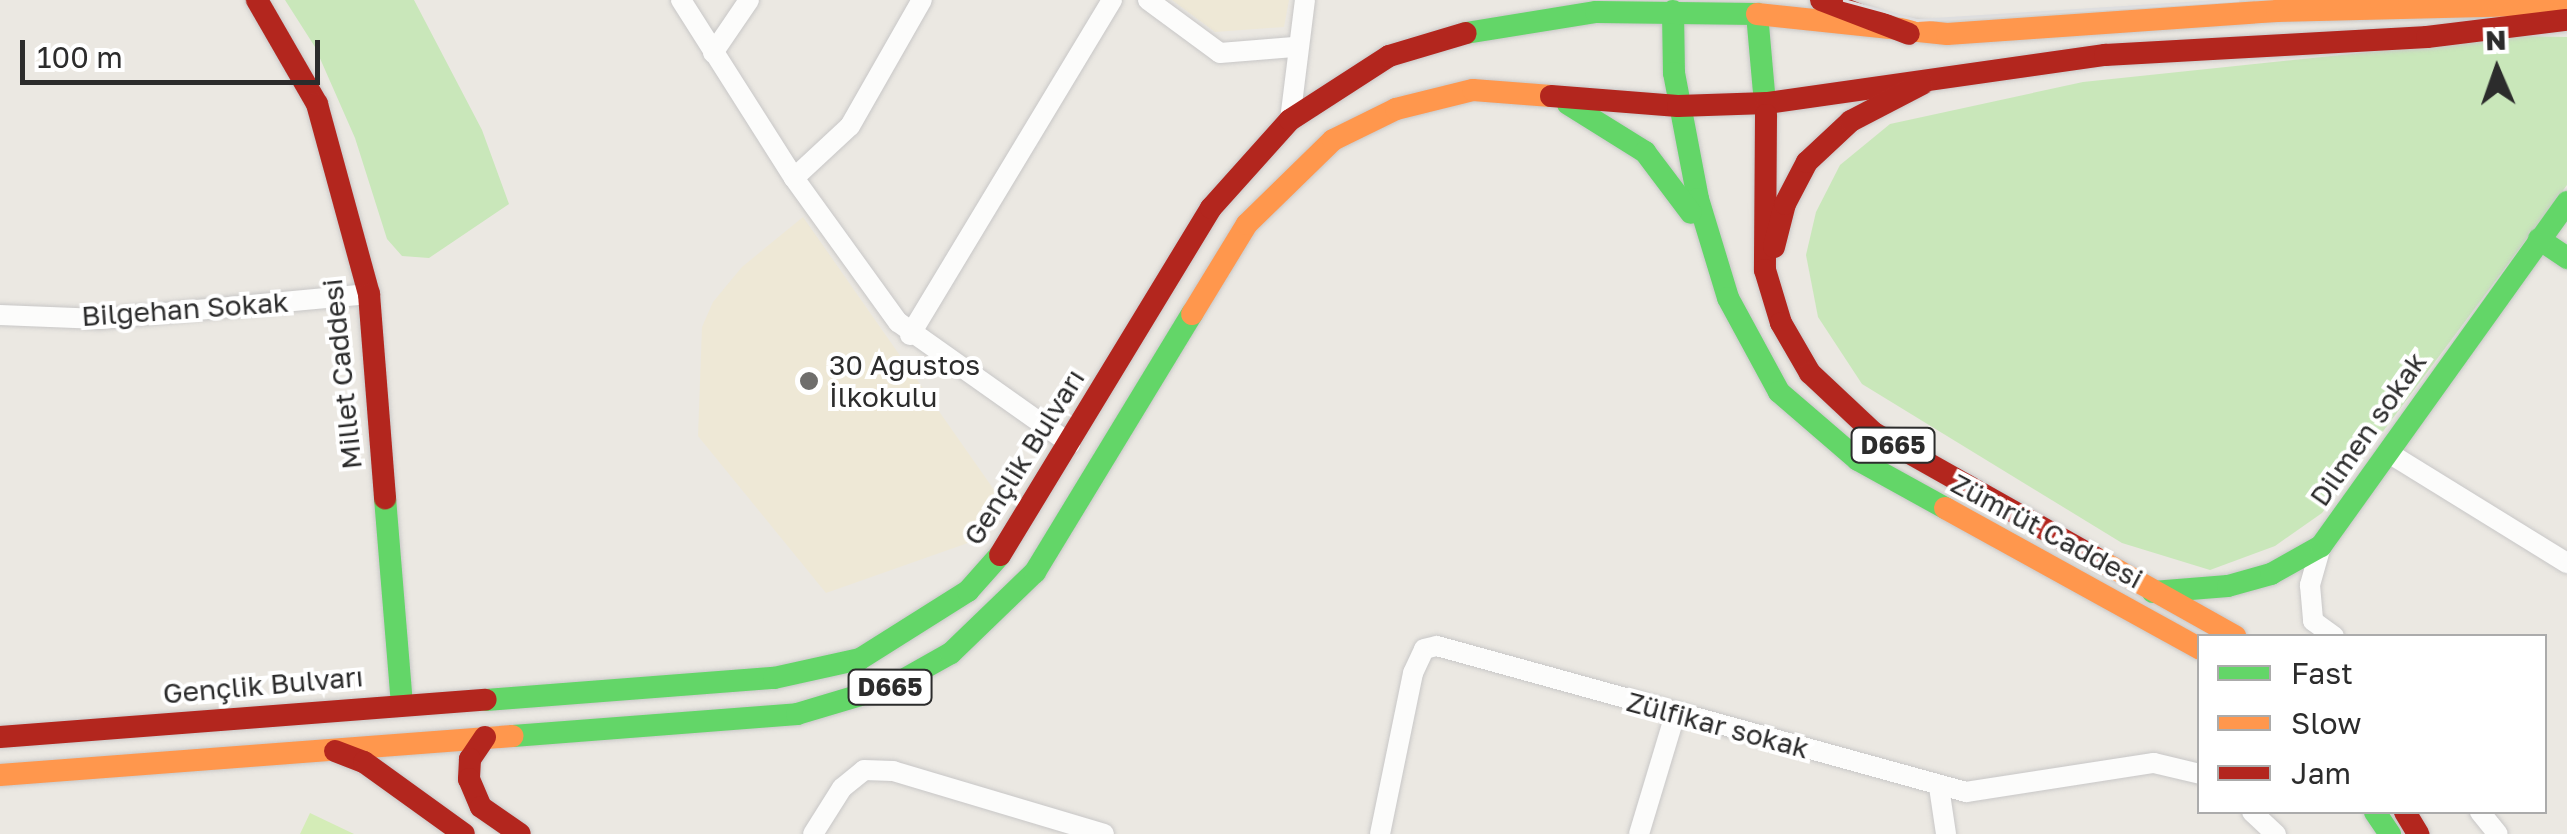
<!DOCTYPE html>
<html>
<head>
<meta charset="utf-8">
<style>
  body { margin:0 }
  #map { position:relative; width:2567px; height:834px; overflow:hidden; background:#ebe8e2; font-family:"Golos Text",sans-serif }
  div>[style] { position:absolute }
  .education>* { inset:0; background:#eee8d6 }
  .green>* { inset:0; background:#c9e7ba }
  .pitch>* { inset:0; background:#d4ecb7 }
  .roads { filter:drop-shadow(0 0 2px #c8c7c7) drop-shadow(0 0 2px #c8c7c7) }
  .street>* { height:20px; margin:-10px; padding:0 10px; transform-origin:10px; border-radius:10px; background:#fcfcfb }
  .fast>* { height:22px; margin:-11px; padding:0 11px; transform-origin:11px; border-radius:11px; background:#63d668 }
  .slow>* { height:22px; margin:-11px; padding:0 11px; transform-origin:11px; border-radius:11px; background:#ff974d }
  .jam>* { height:22px; margin:-11px; padding:0 11px; transform-origin:11px; border-radius:11px; background:#b3261e }
  .tram>* { height:2.5px; margin:-1.25px; padding:0 1.25px; transform-origin:1.25px; border-radius:1.25px; background:#dededf }
  .dots>* { width:28px; height:28px; translate:-50% -50%; box-sizing:border-box; border:5px solid #fff; border-radius:50% }
  span { translate:-50% -50%; white-space:nowrap; text-align:center; line-height:1.15; -webkit-text-stroke:8px #fff; paint-order:stroke }
  .shield-label span { padding:2px 8px; background:#fff; border:2px solid; border-radius:8px; -webkit-text-stroke-width:0 }
  .shield-label { font-size:25px; color:#2c2c2c; font-weight:700 }
  .street-label { font-size:28px; color:#2c2c2c }
  .poi-label { font-size:28px; color:#2c2c2c }
  .left { translate:0 -50%; text-align:left }
  .legend { position:absolute; left:2197px; top:634px; width:350px; height:180px; box-sizing:border-box; background:#fff; border:2px solid #ababab; margin:0; padding:12px 18px; list-style:none; font-size:30px; color:#2c2c2c }
  .legend li { display:flex; align-items:center; gap:20px; height:50px }
  .legend b { width:50px; border:2px solid #ababab }
  .north { position:absolute; left:2447px; top:20px; width:100px; height:100px; -webkit-text-stroke:8px #fff; paint-order:stroke; rotate:358deg; font-size:28px; font-weight:700; line-height:40px; text-align:center; color:#2c2c2c }
  .north::after { content:''; display:block; margin:auto; width:35px; height:45px; background:#2c2c2c; clip-path:polygon(50% 0,100% 100%,50% 72%,0 100%) }
  .scale { position:absolute; left:20px; top:40px; width:300px; height:45px; box-sizing:border-box; border:5px solid #2c2c2c; border-top:0; padding-left:12px; font-size:30px; line-height:35px; white-space:nowrap; color:#2c2c2c; -webkit-text-stroke:8px #fff; paint-order:stroke }
</style>
</head>
<body>
<div id="map">
  <div class="education">
    <div style="clip-path:polygon(1172px 0,1289px 0,1284px 27px,1215px 32px)"></div>
    <div style="clip-path:polygon(803px 217px,1006px 507px,982px 538px,826px 593px,698px 436px,702px 327px,713px 302px,742px 267px)"></div>
  </div>
  <div class="green">
    <div style="clip-path:polygon(285px 0,414px 0,482px 130px,509px 204px,429px 258px,402px 256px,387px 239px,355px 138px,315px 47px)"></div>
    <div style="clip-path:polygon(2523px 36px,2567px 37px,2567px 185px,2322px 513px,2275px 546px,2210px 570px,2122px 543px,1862px 384px,1818px 317px,1806px 255px,1816px 212px,1840px 165px,1890px 124px,2083px 82px)"></div>
  </div>
  <div class="pitch">
    <div style="clip-path:polygon(310px 813px,354px 834px,300px 834px)"></div>
  </div>
  <div class="roads">
    <div class="street">
      <div style="left:681px;top:0;width:211px;rotate:57.6deg"></div>
      <div style="left:794px;top:178px;width:178px;rotate:54.2deg"></div>
      <div style="left:898px;top:322px;width:211px;rotate:35.3deg"></div>
      <div style="left:1148px;top:0;width:89px;rotate:36.4deg"></div>
      <div style="left:1220px;top:53px;width:74px;rotate:-4.6deg"></div>
      <div style="left:713px;top:53px;width:64px;rotate:-55.8deg"></div>
      <div style="left:1290px;top:120px;width:121px;rotate:-82.9deg"></div>
      <div style="left:794px;top:178px;width:76px;rotate:-42.9deg"></div>
      <div style="left:850px;top:126px;width:145px;rotate:-60.3deg"></div>
      <div style="left:0;top:315px;width:100px;rotate:2.3deg"></div>
      <div style="left:100px;top:319px;width:270px;rotate:-5.3deg"></div>
      <div style="left:910px;top:335px;width:391px;rotate:-58.9deg"></div>
      <div style="left:2392px;top:455px;width:206px;rotate:31.7deg"></div>
      <div style="left:2321px;top:546px;width:41px;rotate:105.8deg"></div>
      <div style="left:2310px;top:585px;width:36px;rotate:85deg"></div>
      <div style="left:2313px;top:621px;width:26px;rotate:36deg"></div>
      <div style="left:1939px;top:787px;width:48px;rotate:81.5deg"></div>
      <div style="left:2252px;top:812px;width:33px;rotate:43deg"></div>
      <div style="left:2480px;top:812px;width:28px;rotate:51deg"></div>
      <div style="left:813px;top:834px;width:54px;rotate:-57.8deg"></div>
      <div style="left:842px;top:788px;width:28px;rotate:-39deg"></div>
      <div style="left:864px;top:770px;width:29px;rotate:2deg"></div>
      <div style="left:893px;top:771px;width:220px;rotate:16.6deg"></div>
      <div style="left:1380px;top:834px;width:164px;rotate:-78.4deg"></div>
      <div style="left:1413px;top:673px;width:26px;rotate:-65deg"></div>
      <div style="left:1424px;top:649px;width:13px;rotate:-13deg"></div>
      <div style="left:1437px;top:646px;width:549px;rotate:15.43deg"></div>
      <div style="left:1966px;top:792px;width:190px;rotate:-8.8deg"></div>
      <div style="left:2154px;top:763px;width:47px;rotate:13.4deg"></div>
      <div style="left:1639px;top:834px;width:124px;rotate:-73.2deg"></div>
    </div>
    <div class="fast">
      <div style="left:1673px;top:11px;width:62px;rotate:89.1deg"></div>
      <div style="left:1674px;top:73px;width:128px;rotate:79.2deg"></div>
      <div style="left:1698px;top:199px;width:103px;rotate:73.1deg"></div>
      <div style="left:1728px;top:298px;width:107px;rotate:61.5deg"></div>
      <div style="left:1779px;top:392px;width:104px;rotate:40.7deg"></div>
      <div style="left:1858px;top:460px;width:99px;rotate:28.9deg"></div>
      <div style="left:1466px;top:33px;width:132px;rotate:-9.2deg"></div>
      <div style="left:1596px;top:12px;width:161px;rotate:0.7deg"></div>
      <div style="left:1757px;top:14px;width:101px;rotate:84.9deg"></div>
      <div style="left:1568px;top:104px;width:91px;rotate:31.9deg"></div>
      <div style="left:1645px;top:152px;width:76px;rotate:53deg"></div>
      <div style="left:2539px;top:239px;width:34px;rotate:34deg"></div>
      <div style="left:385px;top:498px;width:206px;rotate:85.3deg"></div>
      <div style="left:2153px;top:592px;width:75px;rotate:-4.6deg"></div>
      <div style="left:2228px;top:586px;width:45px;rotate:-15.6deg"></div>
      <div style="left:2271px;top:574px;width:57px;rotate:-29.2deg"></div>
      <div style="left:2321px;top:546px;width:423px;rotate:-54.4deg"></div>
      <div style="left:486px;top:700px;width:289px;rotate:-4.4deg"></div>
      <div style="left:774px;top:678px;width:88px;rotate:-12.5deg"></div>
      <div style="left:860px;top:659px;width:128px;rotate:-32.2deg"></div>
      <div style="left:968px;top:591px;width:48px;rotate:-48.4deg"></div>
      <div style="left:513px;top:736px;width:285px;rotate:-4.4deg"></div>
      <div style="left:797px;top:714px;width:101px;rotate:-16.6deg"></div>
      <div style="left:894px;top:685px;width:65px;rotate:-29.3deg"></div>
      <div style="left:951px;top:653px;width:117px;rotate:-44deg"></div>
      <div style="left:1035px;top:572px;width:302px;rotate:-58.7deg"></div>
      <div style="left:2375px;top:812px;width:27px;rotate:56deg"></div>
    </div>
    <div class="slow">
      <div style="left:1757px;top:14px;width:191px;rotate:6deg"></div>
      <div style="left:1947px;top:34px;width:331px;rotate:-4deg"></div>
      <div style="left:2277px;top:11px;width:290px;rotate:-1.4deg"></div>
      <div style="left:1192px;top:314px;width:105px;rotate:-58.6deg"></div>
      <div style="left:1247px;top:224px;width:120px;rotate:-44.3deg"></div>
      <div style="left:1333px;top:140px;width:70px;rotate:-26.2deg"></div>
      <div style="left:1396px;top:109px;width:79px;rotate:-13.9deg"></div>
      <div style="left:1473px;top:90px;width:78px;rotate:4.4deg"></div>
      <div style="left:1945px;top:508px;width:291px;rotate:28.9deg"></div>
      <div style="left:2094px;top:557px;width:162px;rotate:29.3deg"></div>
      <div style="left:0;top:775px;width:514px;rotate:-4.35deg"></div>
    </div>
    <div class="jam">
      <div style="left:257px;top:0;width:120px;rotate:60deg"></div>
      <div style="left:317px;top:104px;width:197px;rotate:74.7deg"></div>
      <div style="left:369px;top:294px;width:205px;rotate:85.5deg"></div>
      <div style="left:1821px;top:0;width:94px;rotate:21.1deg"></div>
      <div style="left:1551px;top:96px;width:127px;rotate:4.5deg"></div>
      <div style="left:1678px;top:106px;width:89px;rotate:-1.9deg"></div>
      <div style="left:1767px;top:103px;width:341px;rotate:-8.1deg"></div>
      <div style="left:2105px;top:55px;width:323px;rotate:-3.2deg"></div>
      <div style="left:2427px;top:37px;width:140px;rotate:-7deg"></div>
      <div style="left:1766px;top:115px;width:155px;rotate:90.4deg"></div>
      <div style="left:1765px;top:270px;width:55px;rotate:73.2deg"></div>
      <div style="left:1781px;top:323px;width:58px;rotate:59.9deg"></div>
      <div style="left:1810px;top:373px;width:88px;rotate:43.2deg"></div>
      <div style="left:1874px;top:433px;width:253px;rotate:29.4deg"></div>
      <div style="left:1774px;top:247px;width:44px;rotate:-75.7deg"></div>
      <div style="left:1785px;top:204px;width:47px;rotate:-62.4deg"></div>
      <div style="left:1807px;top:162px;width:60px;rotate:-43deg"></div>
      <div style="left:1851px;top:121px;width:80px;rotate:-27.5deg"></div>
      <div style="left:1000px;top:555px;width:406px;rotate:-58.7deg"></div>
      <div style="left:1211px;top:208px;width:118px;rotate:-48.1deg"></div>
      <div style="left:1290px;top:120px;width:118px;rotate:-32.9deg"></div>
      <div style="left:1389px;top:56px;width:80px;rotate:-16.6deg"></div>
      <div style="left:0;top:737px;width:487px;rotate:-4.4deg"></div>
      <div style="left:485px;top:737px;width:27px;rotate:124deg"></div>
      <div style="left:470px;top:759px;width:20px;rotate:93deg"></div>
      <div style="left:469px;top:779px;width:30px;rotate:67deg"></div>
      <div style="left:481px;top:807px;width:47px;rotate:34.7deg"></div>
      <div style="left:335px;top:751px;width:31px;rotate:21deg"></div>
      <div style="left:364px;top:762px;width:123px;rotate:35.8deg"></div>
      <div style="left:2405px;top:812px;width:26px;rotate:59deg"></div>
    </div>
  </div>
  <div class="tram">
    <div style="left:1844px;top:0;width:76px;rotate:15.3deg"></div>
    <div style="left:1917px;top:20px;width:321px;rotate:-3.6deg"></div>
  </div>
  <div class="dots">
    <div style="left:809px;top:381px;background:#6f6e6c"></div>
  </div>
  <div class="shield-label">
    <span style="left:1893px;top:445px">D665</span>
    <span style="left:890px;top:687px">D665</span>
  </div>
  <div class="street-label">
    <span style="left:185px;top:309px;rotate:-4deg">Bilgehan Sokak</span>
    <span style="left:342px;top:374px;rotate:-96deg">Millet Caddesi</span>
    <span style="left:2368px;top:429px;rotate:-55deg">Dilmen sokak</span>
    <span style="left:1024px;top:457px;rotate:-58deg">Gençlik Bulvarı</span>
    <span style="left:2047px;top:531px;rotate:28deg">Zümrüt Caddesi</span>
    <span style="left:263px;top:685px;rotate:-5deg">Gençlik Bulvarı</span>
    <span style="left:1718px;top:725px;rotate:15deg">Zülfikar sokak</span>
  </div>
  <div class="poi-label">
    <span class="left" style="left:829px;top:381px">30 Ağustos<br>İlkokulu</span>
  </div>
  <ul class="legend">
  <li><b style="height:12px;background:#63d668"></b>Fast</li>
  <li><b style="height:12px;background:#ff974d"></b>Slow</li>
  <li><b style="height:12px;background:#b3261e"></b>Jam</li>
  </ul>
  <div class="north">N</div>
  <div class="scale">100 m</div>
</div>
</body>
</html>
